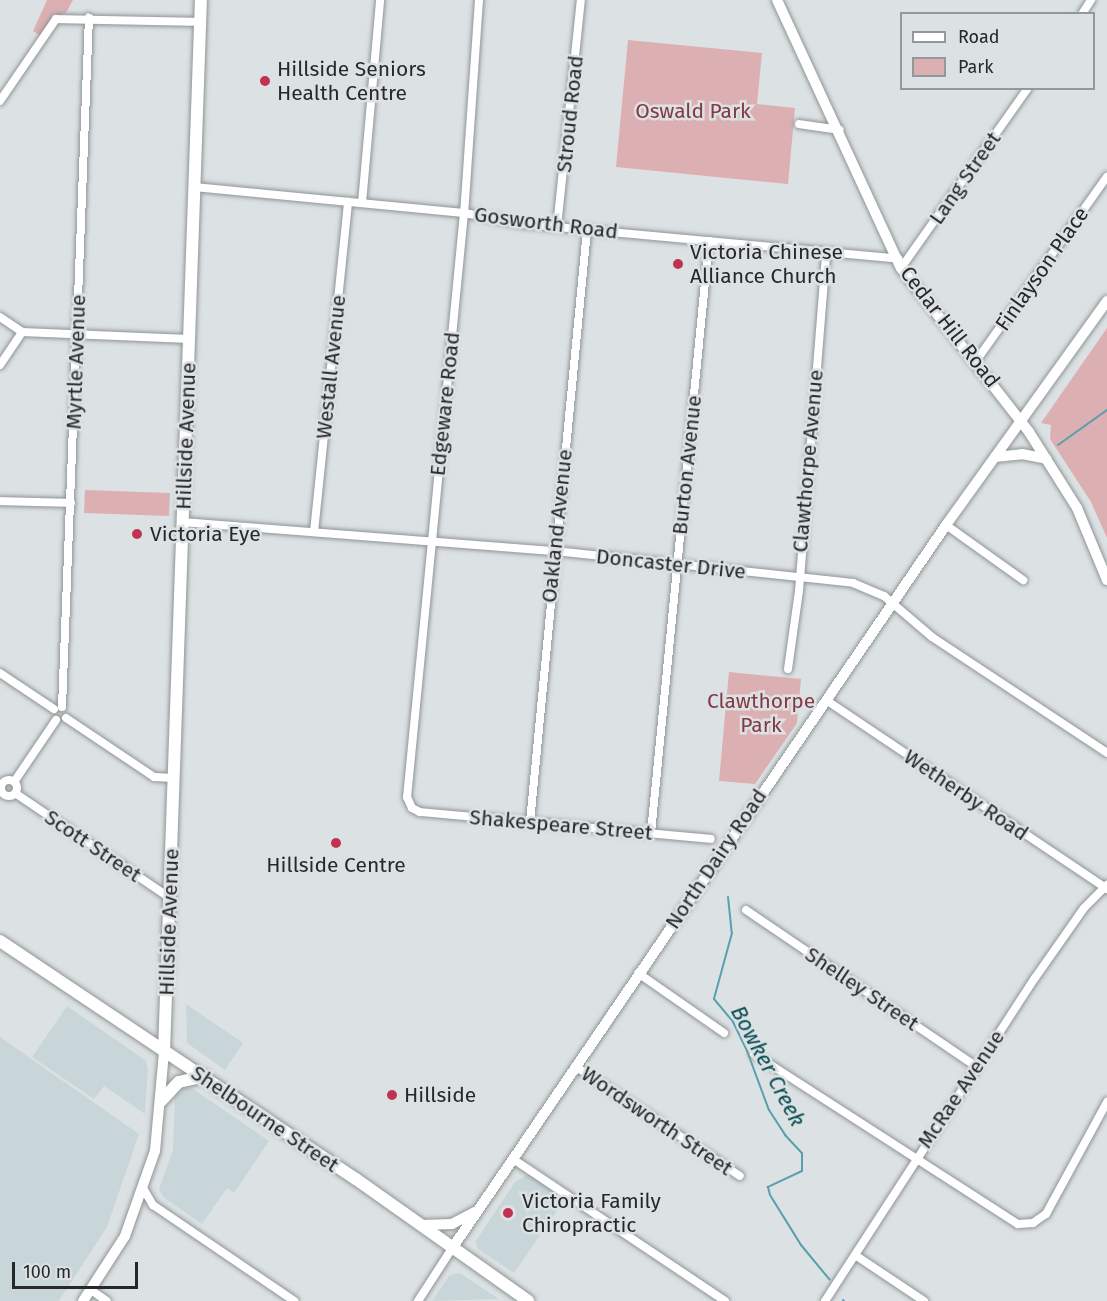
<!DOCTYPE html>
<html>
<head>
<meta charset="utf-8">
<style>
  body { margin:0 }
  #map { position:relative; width:1107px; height:1301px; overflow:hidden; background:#dce2e3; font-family:"Fira Sans",sans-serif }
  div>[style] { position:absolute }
  .built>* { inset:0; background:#c9d6d9 }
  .green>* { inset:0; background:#dcafb3 }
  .stream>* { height:2px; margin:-1px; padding:0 1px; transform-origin:1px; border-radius:1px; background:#58a0ae }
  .roads { filter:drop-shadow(0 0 2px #8f9596) drop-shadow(0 0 2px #8f9596) }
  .minor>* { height:8px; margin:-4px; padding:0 4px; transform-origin:4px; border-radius:4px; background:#fff }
  .minor>.ring { margin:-4px; padding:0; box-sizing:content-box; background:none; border:8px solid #fff; border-radius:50% }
  .tertiary>* { height:10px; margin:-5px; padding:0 5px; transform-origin:5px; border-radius:5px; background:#fff }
  .secondary>* { height:12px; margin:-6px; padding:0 6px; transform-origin:6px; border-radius:6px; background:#fff }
  .dots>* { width:16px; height:16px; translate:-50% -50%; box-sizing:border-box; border:3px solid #dce2e3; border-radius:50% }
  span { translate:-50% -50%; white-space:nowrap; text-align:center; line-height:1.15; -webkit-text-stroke:5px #dce2e3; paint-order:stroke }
  .poi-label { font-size:21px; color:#262829 }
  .left { translate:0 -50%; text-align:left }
  .park-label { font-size:21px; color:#853945 }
  .street-label { font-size:21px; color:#262829 }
  .water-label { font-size:22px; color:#0a4c57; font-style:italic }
  .legend { position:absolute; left:900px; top:12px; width:195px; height:78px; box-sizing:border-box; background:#dce2e3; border:2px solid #939899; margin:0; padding:8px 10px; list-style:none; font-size:18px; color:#262829 }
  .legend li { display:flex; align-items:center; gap:12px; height:30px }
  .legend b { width:30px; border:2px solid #939899 }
  .scale { position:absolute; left:12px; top:1262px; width:126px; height:27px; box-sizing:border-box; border:3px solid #262829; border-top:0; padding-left:8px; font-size:18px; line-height:21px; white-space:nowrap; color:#262829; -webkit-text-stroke:4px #dce2e3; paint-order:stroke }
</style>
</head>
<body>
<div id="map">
  <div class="built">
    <div style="clip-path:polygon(186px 1004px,243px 1043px,225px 1070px,187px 1043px)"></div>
    <div style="clip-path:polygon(67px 1006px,145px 1060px,148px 1068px,145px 1114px,104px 1086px,94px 1099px,32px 1057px)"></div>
    <div style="clip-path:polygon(0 1037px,139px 1134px,107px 1227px,59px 1301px,0 1301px)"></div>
    <div style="clip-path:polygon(184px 1087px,193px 1089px,269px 1141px,234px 1193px,227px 1188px,202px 1224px,163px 1197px,159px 1189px,173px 1150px,175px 1097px)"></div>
    <div style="clip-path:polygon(529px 1174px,565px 1199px,514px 1273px,478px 1249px,475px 1242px,515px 1182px)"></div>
    <div style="clip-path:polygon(458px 1273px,461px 1274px,499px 1299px,432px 1301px,449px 1276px)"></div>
  </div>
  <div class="green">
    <div style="clip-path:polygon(47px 0,73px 0,66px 13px,56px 17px,41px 36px,33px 31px)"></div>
    <div style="clip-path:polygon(628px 40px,762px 53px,757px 104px,795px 108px,788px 184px,616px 167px)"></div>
    <div style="clip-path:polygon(1107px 328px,1107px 538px,1091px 502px,1050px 439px,1051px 425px,1041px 423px)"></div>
    <div style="clip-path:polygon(85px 490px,170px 493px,169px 516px,84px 513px)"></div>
    <div style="clip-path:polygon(729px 672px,801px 679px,797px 723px,755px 784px,719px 781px)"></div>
  </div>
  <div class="stream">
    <div style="left:1058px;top:445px;width:60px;rotate:-35.5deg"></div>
    <div style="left:728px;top:897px;width:36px;rotate:84deg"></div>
    <div style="left:732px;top:933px;width:68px;rotate:105.3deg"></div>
    <div style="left:714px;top:999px;width:30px;rotate:50deg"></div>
    <div style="left:733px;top:1022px;width:32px;rotate:64deg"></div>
    <div style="left:747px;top:1051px;width:63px;rotate:69.6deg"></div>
    <div style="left:769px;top:1110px;width:30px;rotate:57deg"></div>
    <div style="left:785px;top:1135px;width:25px;rotate:47deg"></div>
    <div style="left:802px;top:1153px;width:18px;rotate:90deg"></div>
    <div style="left:802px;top:1171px;width:38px;rotate:155deg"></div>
    <div style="left:768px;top:1187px;width:8px;rotate:76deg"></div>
    <div style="left:770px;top:1195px;width:59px;rotate:58.2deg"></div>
    <div style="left:801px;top:1245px;width:45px;rotate:50.4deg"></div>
    <div style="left:843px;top:1300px;width:1px;rotate:45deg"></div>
  </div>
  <div class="roads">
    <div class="minor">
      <div style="left:479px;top:0;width:214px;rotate:94deg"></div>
      <div style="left:464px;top:213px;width:587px;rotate:95.57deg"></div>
      <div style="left:407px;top:797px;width:12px;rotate:66deg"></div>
      <div style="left:412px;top:808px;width:9px;rotate:27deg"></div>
      <div style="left:420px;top:812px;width:292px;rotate:5.3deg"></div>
      <div style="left:1082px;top:14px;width:17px;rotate:-57deg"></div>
      <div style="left:0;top:101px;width:99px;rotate:-55.7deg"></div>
      <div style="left:56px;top:19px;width:144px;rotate:1.2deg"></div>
      <div style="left:799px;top:124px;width:41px;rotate:8.3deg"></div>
      <div style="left:194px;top:187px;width:271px;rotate:5.5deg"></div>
      <div style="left:464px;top:213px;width:61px;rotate:10.4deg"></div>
      <div style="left:524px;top:224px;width:376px;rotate:5.3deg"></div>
      <div style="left:362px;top:203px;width:204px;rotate:-84.9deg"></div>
      <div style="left:557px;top:227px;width:228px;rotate:-84deg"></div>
      <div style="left:901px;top:268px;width:220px;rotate:-54.8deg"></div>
      <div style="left:0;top:317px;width:27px;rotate:34deg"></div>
      <div style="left:22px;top:332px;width:167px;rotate:2.4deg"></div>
      <div style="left:976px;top:361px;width:226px;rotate:-54.6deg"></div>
      <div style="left:0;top:365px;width:40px;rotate:-56deg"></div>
      <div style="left:0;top:501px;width:71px;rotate:1.6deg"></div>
      <div style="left:183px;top:522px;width:373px;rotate:4.5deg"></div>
      <div style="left:555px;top:551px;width:300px;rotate:6.1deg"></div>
      <div style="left:853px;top:583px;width:34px;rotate:23deg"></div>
      <div style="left:884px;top:596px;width:63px;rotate:40.5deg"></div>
      <div style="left:932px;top:637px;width:210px;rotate:33.5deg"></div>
      <div style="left:946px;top:525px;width:95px;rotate:35.5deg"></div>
      <div style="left:314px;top:532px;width:332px;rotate:-84.1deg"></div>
      <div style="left:788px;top:669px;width:79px;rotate:-82deg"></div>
      <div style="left:799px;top:591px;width:339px;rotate:-85.4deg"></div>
      <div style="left:0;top:673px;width:65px;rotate:33.7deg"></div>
      <div style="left:826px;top:700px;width:339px;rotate:33.9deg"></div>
      <div style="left:62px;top:707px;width:690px;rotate:-87.76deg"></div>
      <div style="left:66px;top:718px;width:106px;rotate:33.8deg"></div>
      <div style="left:154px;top:777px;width:20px;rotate:3deg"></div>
      <div class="ring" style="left:1px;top:780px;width:8px;height:8px"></div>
      <div style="left:14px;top:782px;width:75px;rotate:-55.9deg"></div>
      <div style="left:15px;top:793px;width:187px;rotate:34.1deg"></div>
      <div style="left:530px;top:822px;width:595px;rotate:-84.5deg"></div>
      <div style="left:651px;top:833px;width:595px;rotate:-84.4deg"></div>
      <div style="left:746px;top:910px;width:279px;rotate:34.2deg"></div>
      <div style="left:638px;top:973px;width:105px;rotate:34.9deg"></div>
      <div style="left:754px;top:1054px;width:314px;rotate:32.8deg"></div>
      <div style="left:1018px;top:1224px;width:15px;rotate:-4deg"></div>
      <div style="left:1033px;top:1223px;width:16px;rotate:-35deg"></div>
      <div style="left:1046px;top:1214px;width:128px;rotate:-61.4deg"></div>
      <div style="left:575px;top:1066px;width:198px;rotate:33.7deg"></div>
      <div style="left:513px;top:1159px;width:255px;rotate:33.8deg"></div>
      <div style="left:143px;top:1188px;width:20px;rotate:60deg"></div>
      <div style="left:153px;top:1205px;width:171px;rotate:34.2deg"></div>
      <div style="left:855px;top:1255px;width:83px;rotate:33.7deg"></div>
      <div style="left:91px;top:1290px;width:19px;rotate:35deg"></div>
      <div style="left:418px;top:1301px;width:64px;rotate:-57.1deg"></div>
      <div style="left:825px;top:1301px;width:385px;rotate:-57deg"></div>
      <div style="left:1035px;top:978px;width:85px;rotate:-55deg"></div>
      <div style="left:1084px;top:908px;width:33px;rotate:-45deg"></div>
    </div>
    <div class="tertiary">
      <div style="left:777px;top:0;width:295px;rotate:65.2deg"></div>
      <div style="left:901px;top:268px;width:208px;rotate:52deg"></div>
      <div style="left:1029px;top:432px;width:90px;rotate:57.7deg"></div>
      <div style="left:1077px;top:508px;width:78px;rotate:67.4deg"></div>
      <div style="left:995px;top:457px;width:27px;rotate:-6deg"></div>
      <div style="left:1022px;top:454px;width:25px;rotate:11deg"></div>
      <div style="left:422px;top:1225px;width:30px;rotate:-2deg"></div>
      <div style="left:452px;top:1224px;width:26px;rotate:-28deg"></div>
      <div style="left:453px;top:1247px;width:874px;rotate:-55.67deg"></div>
      <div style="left:946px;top:525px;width:276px;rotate:-54.3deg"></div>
      <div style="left:83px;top:1301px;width:77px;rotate:-57.1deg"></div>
      <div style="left:125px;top:1236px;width:90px;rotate:-70.6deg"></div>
      <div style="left:155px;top:1151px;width:99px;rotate:-84.8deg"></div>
    </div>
    <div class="secondary">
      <div style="left:0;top:941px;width:428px;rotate:33.8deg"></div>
      <div style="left:356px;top:1179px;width:211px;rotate:35.3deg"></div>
      <div style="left:164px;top:1052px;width:1053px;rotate:-87.99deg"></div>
      <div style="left:161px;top:1101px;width:26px;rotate:-47deg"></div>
      <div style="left:179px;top:1082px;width:26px;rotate:-13deg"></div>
    </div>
  </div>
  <div class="dots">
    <div style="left:265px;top:81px;background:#c13152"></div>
    <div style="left:678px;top:264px;background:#c13152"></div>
    <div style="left:137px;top:534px;background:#c13152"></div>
    <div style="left:336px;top:843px;background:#c13152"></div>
    <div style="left:392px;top:1095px;background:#c13152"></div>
    <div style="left:508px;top:1213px;background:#c13152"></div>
  </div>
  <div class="poi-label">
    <span class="left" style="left:277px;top:81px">Hillside Seniors<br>Health Centre</span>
    <span class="left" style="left:690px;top:264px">Victoria Chinese<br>Alliance Church</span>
    <span class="left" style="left:150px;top:534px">Victoria Eye</span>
    <span style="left:336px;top:865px">Hillside Centre</span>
    <span class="left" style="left:404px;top:1095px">Hillside</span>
    <span class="left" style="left:522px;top:1213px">Victoria Family<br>Chiropractic</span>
  </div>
  <div class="park-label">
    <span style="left:693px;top:111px">Oswald Park</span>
    <span style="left:761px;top:713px">Clawthorpe<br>Park</span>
  </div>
  <div class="street-label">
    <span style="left:570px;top:114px;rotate:-84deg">Stroud Road</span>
    <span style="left:965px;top:178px;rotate:-55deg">Lang Street</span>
    <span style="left:546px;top:223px;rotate:7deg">Gosworth Road</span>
    <span style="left:1042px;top:269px;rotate:-55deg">Finlayson Place</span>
    <span style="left:950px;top:327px;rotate:52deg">Cedar Hill Road</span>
    <span style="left:76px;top:362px;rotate:-88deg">Myrtle Avenue</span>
    <span style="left:331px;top:367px;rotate:-84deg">Westall Avenue</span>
    <span style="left:445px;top:404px;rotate:-84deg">Edgeware Road</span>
    <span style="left:186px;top:436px;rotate:-88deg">Hillside Avenue</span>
    <span style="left:808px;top:461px;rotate:-85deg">Clawthorpe Avenue</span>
    <span style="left:687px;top:465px;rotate:-84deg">Burton Avenue</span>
    <span style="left:557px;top:526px;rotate:-84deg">Oakland Avenue</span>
    <span style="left:671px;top:564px;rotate:6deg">Doncaster Drive</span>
    <span style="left:966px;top:795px;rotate:34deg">Wetherby Road</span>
    <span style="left:561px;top:825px;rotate:5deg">Shakespeare Street</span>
    <span style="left:93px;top:846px;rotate:34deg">Scott Street</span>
    <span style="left:716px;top:859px;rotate:-56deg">North Dairy Road</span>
    <span style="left:169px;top:922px;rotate:-88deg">Hillside Avenue</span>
    <span style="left:862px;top:989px;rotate:34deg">Shelley Street</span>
    <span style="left:961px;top:1089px;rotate:-56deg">McRae Avenue</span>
    <span style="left:265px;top:1119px;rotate:34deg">Shelbourne Street</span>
    <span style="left:657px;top:1121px;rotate:34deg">Wordsworth Street</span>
  </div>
  <div class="water-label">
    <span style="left:768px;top:1066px;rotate:62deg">Bowker Creek</span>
  </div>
  <ul class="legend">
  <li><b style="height:8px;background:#fff"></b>Road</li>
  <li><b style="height:16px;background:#dcafb3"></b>Park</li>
  </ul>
  <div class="scale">100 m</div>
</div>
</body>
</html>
